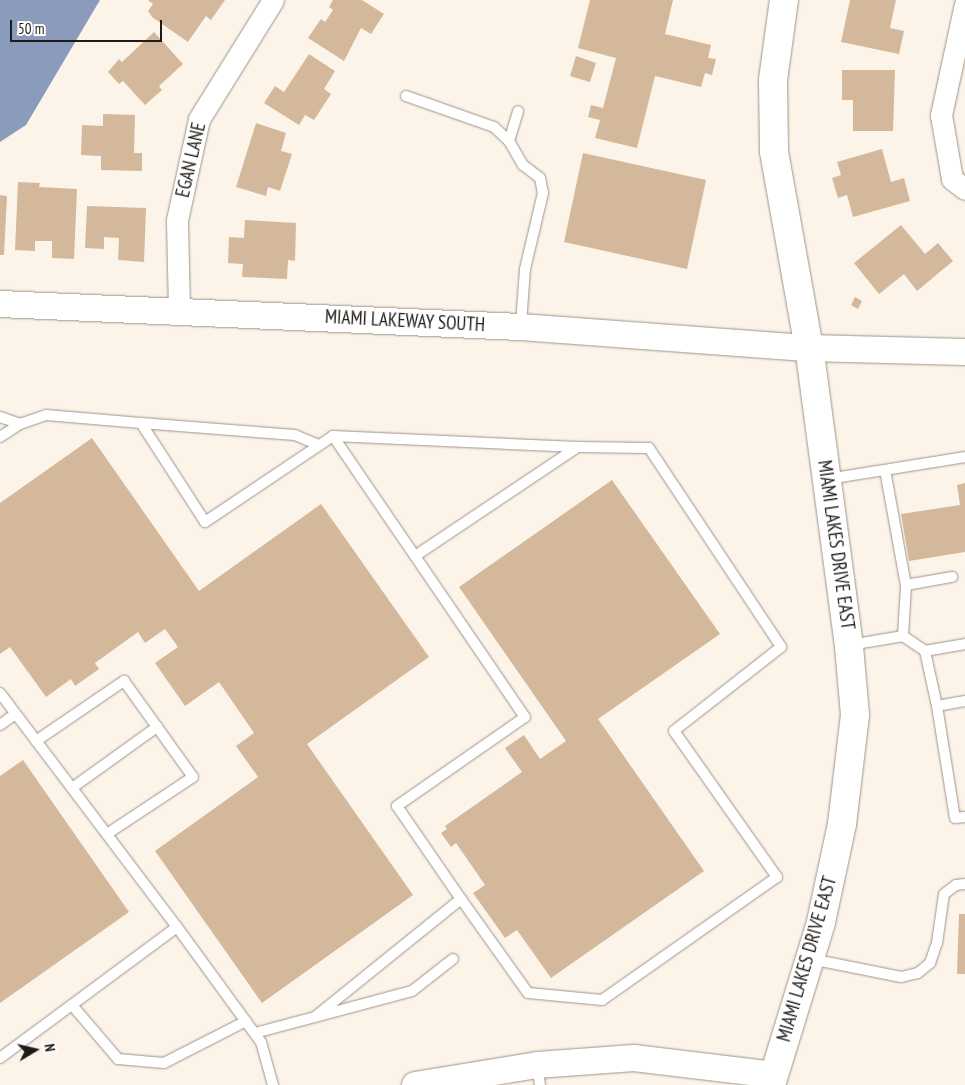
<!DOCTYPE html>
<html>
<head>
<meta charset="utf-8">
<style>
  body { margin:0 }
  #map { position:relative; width:965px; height:1085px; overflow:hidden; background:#fcf4e9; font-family:"PT Sans Narrow",sans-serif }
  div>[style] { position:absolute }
  .water>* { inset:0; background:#8a9bbb }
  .building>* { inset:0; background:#d4b89b }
  .roads { filter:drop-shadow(0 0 1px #9c948b) drop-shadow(0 0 1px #9c948b) }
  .service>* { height:10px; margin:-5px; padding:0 5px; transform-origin:5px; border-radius:5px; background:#fff }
  .minor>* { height:21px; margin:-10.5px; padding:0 10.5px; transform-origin:10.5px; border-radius:10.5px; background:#fff }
  .tertiary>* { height:26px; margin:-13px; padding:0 13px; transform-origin:13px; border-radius:13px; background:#fff }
  .secondary>* { height:28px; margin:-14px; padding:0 14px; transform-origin:14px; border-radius:14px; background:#fff }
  span { translate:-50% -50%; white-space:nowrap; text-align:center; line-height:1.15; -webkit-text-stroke:4px #fff; paint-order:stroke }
  .street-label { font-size:19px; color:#1e1b18 }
  .north { position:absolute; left:10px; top:1025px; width:50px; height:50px; -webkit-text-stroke:4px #fff; paint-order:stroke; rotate:81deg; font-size:14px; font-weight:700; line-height:20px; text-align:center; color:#1e1b18 }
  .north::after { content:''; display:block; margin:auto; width:18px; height:22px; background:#1e1b18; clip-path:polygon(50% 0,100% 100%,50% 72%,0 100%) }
  .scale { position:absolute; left:10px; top:20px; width:152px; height:22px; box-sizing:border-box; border:2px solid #1e1b18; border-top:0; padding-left:6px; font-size:15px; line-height:18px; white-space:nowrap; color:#1e1b18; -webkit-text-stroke:4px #fff; paint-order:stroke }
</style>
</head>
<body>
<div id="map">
  <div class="water">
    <div style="clip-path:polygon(0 0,100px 0,26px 125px,0 142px)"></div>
  </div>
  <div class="building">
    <div style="clip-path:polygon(148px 0,225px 0,211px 20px,206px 16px,188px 42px,152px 17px,148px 11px,153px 4px)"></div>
    <div style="clip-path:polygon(333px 0,362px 0,384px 14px,371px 34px,361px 28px,344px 61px,308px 38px,321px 19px,325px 22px,333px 10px,329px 7px)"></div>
    <div style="clip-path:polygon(590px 0,673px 0,665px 34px,711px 45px,708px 58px,716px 59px,712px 75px,705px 73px,701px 87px,655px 76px,637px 148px,595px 138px,600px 120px,588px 117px,591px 105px,603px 108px,616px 58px,578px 48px)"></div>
    <div style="clip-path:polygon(850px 0,896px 0,890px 28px,904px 31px,899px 54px,841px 42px)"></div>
    <div style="clip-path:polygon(154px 32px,183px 64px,159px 86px,162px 90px,145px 105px,123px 81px,119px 84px,108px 72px,119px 59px,122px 62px)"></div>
    <div style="clip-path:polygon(309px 54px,335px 71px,324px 89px,331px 94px,314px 120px,305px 115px,299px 125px,264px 103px,275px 86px,284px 92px)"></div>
    <div style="clip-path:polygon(576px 56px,596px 63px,590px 82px,570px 76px)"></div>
    <div style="clip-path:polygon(842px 70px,895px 70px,893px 131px,853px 131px,853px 100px,842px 100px)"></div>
    <div style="clip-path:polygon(103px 114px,135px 115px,134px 153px,142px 153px,142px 171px,101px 170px,101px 156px,81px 155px,82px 125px,103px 126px)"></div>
    <div style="clip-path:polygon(256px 123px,286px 133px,281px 151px,292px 154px,280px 191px,268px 187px,266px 196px,236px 187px)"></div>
    <div style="clip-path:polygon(882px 149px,891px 182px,904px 178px,910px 201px,853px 217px,847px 195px,838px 198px,832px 178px,841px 175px,837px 162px)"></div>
    <div style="clip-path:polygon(583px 153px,706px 180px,687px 269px,564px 242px)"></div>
    <div style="clip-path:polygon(18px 182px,40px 183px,39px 187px,77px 189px,74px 259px,52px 258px,52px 241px,35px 241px,35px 251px,15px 250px)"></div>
    <div style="clip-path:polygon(0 195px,7px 196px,4px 255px,0 255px)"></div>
    <div style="clip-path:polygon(87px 206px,146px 208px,144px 262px,118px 260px,119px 238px,104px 237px,104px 249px,85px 248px)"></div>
    <div style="clip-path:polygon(245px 220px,296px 223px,295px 261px,288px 260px,287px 279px,242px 277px,243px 264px,228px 263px,229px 237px,244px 238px)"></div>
    <div style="clip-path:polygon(901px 225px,925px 254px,938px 243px,953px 261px,917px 291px,904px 274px,879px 294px,854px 263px)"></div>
    <div style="clip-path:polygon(855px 297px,862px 301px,858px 309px,851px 305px)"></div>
    <div style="clip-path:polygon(92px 438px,199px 591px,321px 504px,429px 657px,307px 744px,413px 895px,262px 1003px,155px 851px,258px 777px,236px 746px,254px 733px,219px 682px,185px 706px,155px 663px,178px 647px,165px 629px,145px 643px,138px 632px,95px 663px,99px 669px,75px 686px,71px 679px,46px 697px,10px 647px,0 654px,0 503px)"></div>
    <div style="clip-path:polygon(612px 480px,720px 634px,598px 719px,704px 871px,551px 978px,517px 930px,505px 938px,473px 893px,485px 885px,456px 843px,451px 847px,441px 833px,447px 829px,445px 826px,522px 772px,505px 748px,524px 735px,540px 759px,566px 741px,459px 587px)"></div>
    <div style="clip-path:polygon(965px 483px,965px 552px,909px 561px,901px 514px,960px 505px,957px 485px)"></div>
    <div style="clip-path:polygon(23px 760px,129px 912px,0 1003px,0 776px)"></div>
    <div style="clip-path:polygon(959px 914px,965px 914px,965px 974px,957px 974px)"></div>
  </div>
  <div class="roads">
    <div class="service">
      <div style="left:406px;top:96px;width:93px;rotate:19.4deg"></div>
      <div style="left:494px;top:127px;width:21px;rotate:43deg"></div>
      <div style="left:509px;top:141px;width:28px;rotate:60deg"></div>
      <div style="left:523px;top:165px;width:21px;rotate:37deg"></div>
      <div style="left:540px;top:178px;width:15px;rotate:79deg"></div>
      <div style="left:543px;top:193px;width:78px;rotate:103.3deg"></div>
      <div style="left:525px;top:269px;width:56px;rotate:94.1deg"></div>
      <div style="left:509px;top:141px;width:31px;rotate:-73deg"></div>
      <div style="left:0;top:417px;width:21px;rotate:19deg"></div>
      <div style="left:141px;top:423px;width:154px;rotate:4.5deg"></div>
      <div style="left:295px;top:435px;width:26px;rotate:23deg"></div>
      <div style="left:333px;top:436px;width:245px;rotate:2.6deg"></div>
      <div style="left:0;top:437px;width:24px;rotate:-33deg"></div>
      <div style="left:20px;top:424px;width:28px;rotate:-19deg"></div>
      <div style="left:46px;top:415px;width:95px;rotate:4.8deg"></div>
      <div style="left:141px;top:423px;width:118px;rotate:57.1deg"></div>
      <div style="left:205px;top:522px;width:154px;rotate:-33.9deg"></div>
      <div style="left:333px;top:436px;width:145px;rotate:55.7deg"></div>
      <div style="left:415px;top:556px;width:196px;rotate:-33.8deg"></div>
      <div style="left:578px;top:447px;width:71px;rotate:0.8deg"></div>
      <div style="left:649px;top:448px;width:239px;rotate:56.4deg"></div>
      <div style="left:781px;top:647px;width:136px;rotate:141.9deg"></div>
      <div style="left:674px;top:731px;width:179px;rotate:54.8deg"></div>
      <div style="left:777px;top:877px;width:214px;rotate:144.9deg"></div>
      <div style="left:602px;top:1000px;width:74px;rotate:-174.6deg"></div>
      <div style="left:528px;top:993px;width:115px;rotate:-125.5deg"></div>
      <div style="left:461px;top:899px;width:188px;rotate:141.1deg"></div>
      <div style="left:885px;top:470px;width:117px;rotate:79.7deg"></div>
      <div style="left:828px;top:479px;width:139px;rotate:-9.1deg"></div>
      <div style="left:415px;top:556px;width:195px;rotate:55.7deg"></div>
      <div style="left:525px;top:717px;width:156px;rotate:145.2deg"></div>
      <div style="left:397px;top:806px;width:113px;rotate:55.5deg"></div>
      <div style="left:903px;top:636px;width:51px;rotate:-86.6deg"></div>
      <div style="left:906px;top:585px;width:47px;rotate:-9.9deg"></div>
      <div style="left:850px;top:645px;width:54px;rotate:-9.6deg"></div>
      <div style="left:903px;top:636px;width:27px;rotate:34deg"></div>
      <div style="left:925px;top:651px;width:41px;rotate:-9.9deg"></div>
      <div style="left:925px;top:651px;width:56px;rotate:77.7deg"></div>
      <div style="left:0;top:693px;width:293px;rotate:52.9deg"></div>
      <div style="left:965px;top:701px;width:28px;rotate:170deg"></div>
      <div style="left:937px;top:706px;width:113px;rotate:80.9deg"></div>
      <div style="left:955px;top:818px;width:10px;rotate:-6deg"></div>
      <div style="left:0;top:725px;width:19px;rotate:-36deg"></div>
      <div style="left:36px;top:741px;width:107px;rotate:-34.3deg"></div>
      <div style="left:124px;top:681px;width:118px;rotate:54.3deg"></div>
      <div style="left:193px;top:777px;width:103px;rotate:146.5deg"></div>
      <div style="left:72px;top:788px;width:105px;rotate:-35.7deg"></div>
      <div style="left:811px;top:959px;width:92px;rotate:11.3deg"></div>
      <div style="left:901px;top:977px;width:17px;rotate:-13deg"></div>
      <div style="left:918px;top:973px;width:16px;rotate:-40deg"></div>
      <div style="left:930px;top:963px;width:21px;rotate:-71deg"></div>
      <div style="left:937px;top:943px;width:49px;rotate:-81.9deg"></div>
      <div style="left:944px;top:894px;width:15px;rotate:-37deg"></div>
      <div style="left:956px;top:885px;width:9px;rotate:-6deg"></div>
      <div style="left:72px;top:1005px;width:71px;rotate:49.6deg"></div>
      <div style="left:118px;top:1059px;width:46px;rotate:5deg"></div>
      <div style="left:164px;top:1063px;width:92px;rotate:-27.1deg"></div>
      <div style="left:255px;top:1033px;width:163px;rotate:-15deg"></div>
      <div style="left:412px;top:991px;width:52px;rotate:-38deg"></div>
      <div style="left:0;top:1058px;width:220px;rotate:-36.5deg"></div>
      <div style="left:177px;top:927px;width:142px;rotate:53.9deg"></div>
      <div style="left:261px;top:1042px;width:45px;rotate:74.4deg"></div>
      <div style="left:537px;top:1066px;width:19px;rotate:81deg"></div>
    </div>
    <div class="minor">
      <div style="left:965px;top:4px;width:114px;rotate:102.2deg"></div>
      <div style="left:941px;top:115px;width:65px;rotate:80.2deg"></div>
      <div style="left:952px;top:179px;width:16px;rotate:38deg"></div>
      <div style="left:179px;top:310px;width:90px;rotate:-91.3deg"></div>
      <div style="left:177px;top:220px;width:103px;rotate:-77.7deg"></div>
      <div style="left:199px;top:119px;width:140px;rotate:-58.1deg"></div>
    </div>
    <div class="tertiary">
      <div style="left:0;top:304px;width:522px;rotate:2.53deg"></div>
      <div style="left:521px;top:327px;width:289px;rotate:4.2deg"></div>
      <div style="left:809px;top:348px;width:156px;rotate:1.5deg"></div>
      <div style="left:415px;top:1085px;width:124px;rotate:-9.3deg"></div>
      <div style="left:537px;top:1065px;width:97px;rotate:-4.1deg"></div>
      <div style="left:634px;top:1058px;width:141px;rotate:6.9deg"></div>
    </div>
    <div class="secondary">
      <div style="left:771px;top:1085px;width:170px;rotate:-72.9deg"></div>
      <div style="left:821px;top:922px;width:100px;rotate:-77.9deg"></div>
      <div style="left:842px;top:824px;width:110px;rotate:-83.2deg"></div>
      <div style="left:855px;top:715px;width:69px;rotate:-95deg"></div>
      <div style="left:849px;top:646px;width:301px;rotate:-97.6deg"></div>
      <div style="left:809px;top:348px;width:200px;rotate:-100.1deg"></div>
      <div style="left:774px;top:151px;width:71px;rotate:-90.8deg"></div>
      <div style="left:773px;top:80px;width:81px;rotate:-82.2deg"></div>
    </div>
  </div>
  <div class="street-label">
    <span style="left:191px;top:160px;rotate:-77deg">EGAN LANE</span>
    <span style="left:405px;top:321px;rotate:3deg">MIAMI LAKEWAY SOUTH</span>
    <span style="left:836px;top:545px;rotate:82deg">MIAMI LAKES DRIVE EAST</span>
    <span style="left:807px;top:959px;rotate:-74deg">MIAMI LAKES DRIVE EAST</span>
  </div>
  <div class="north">N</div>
  <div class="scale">50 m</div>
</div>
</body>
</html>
